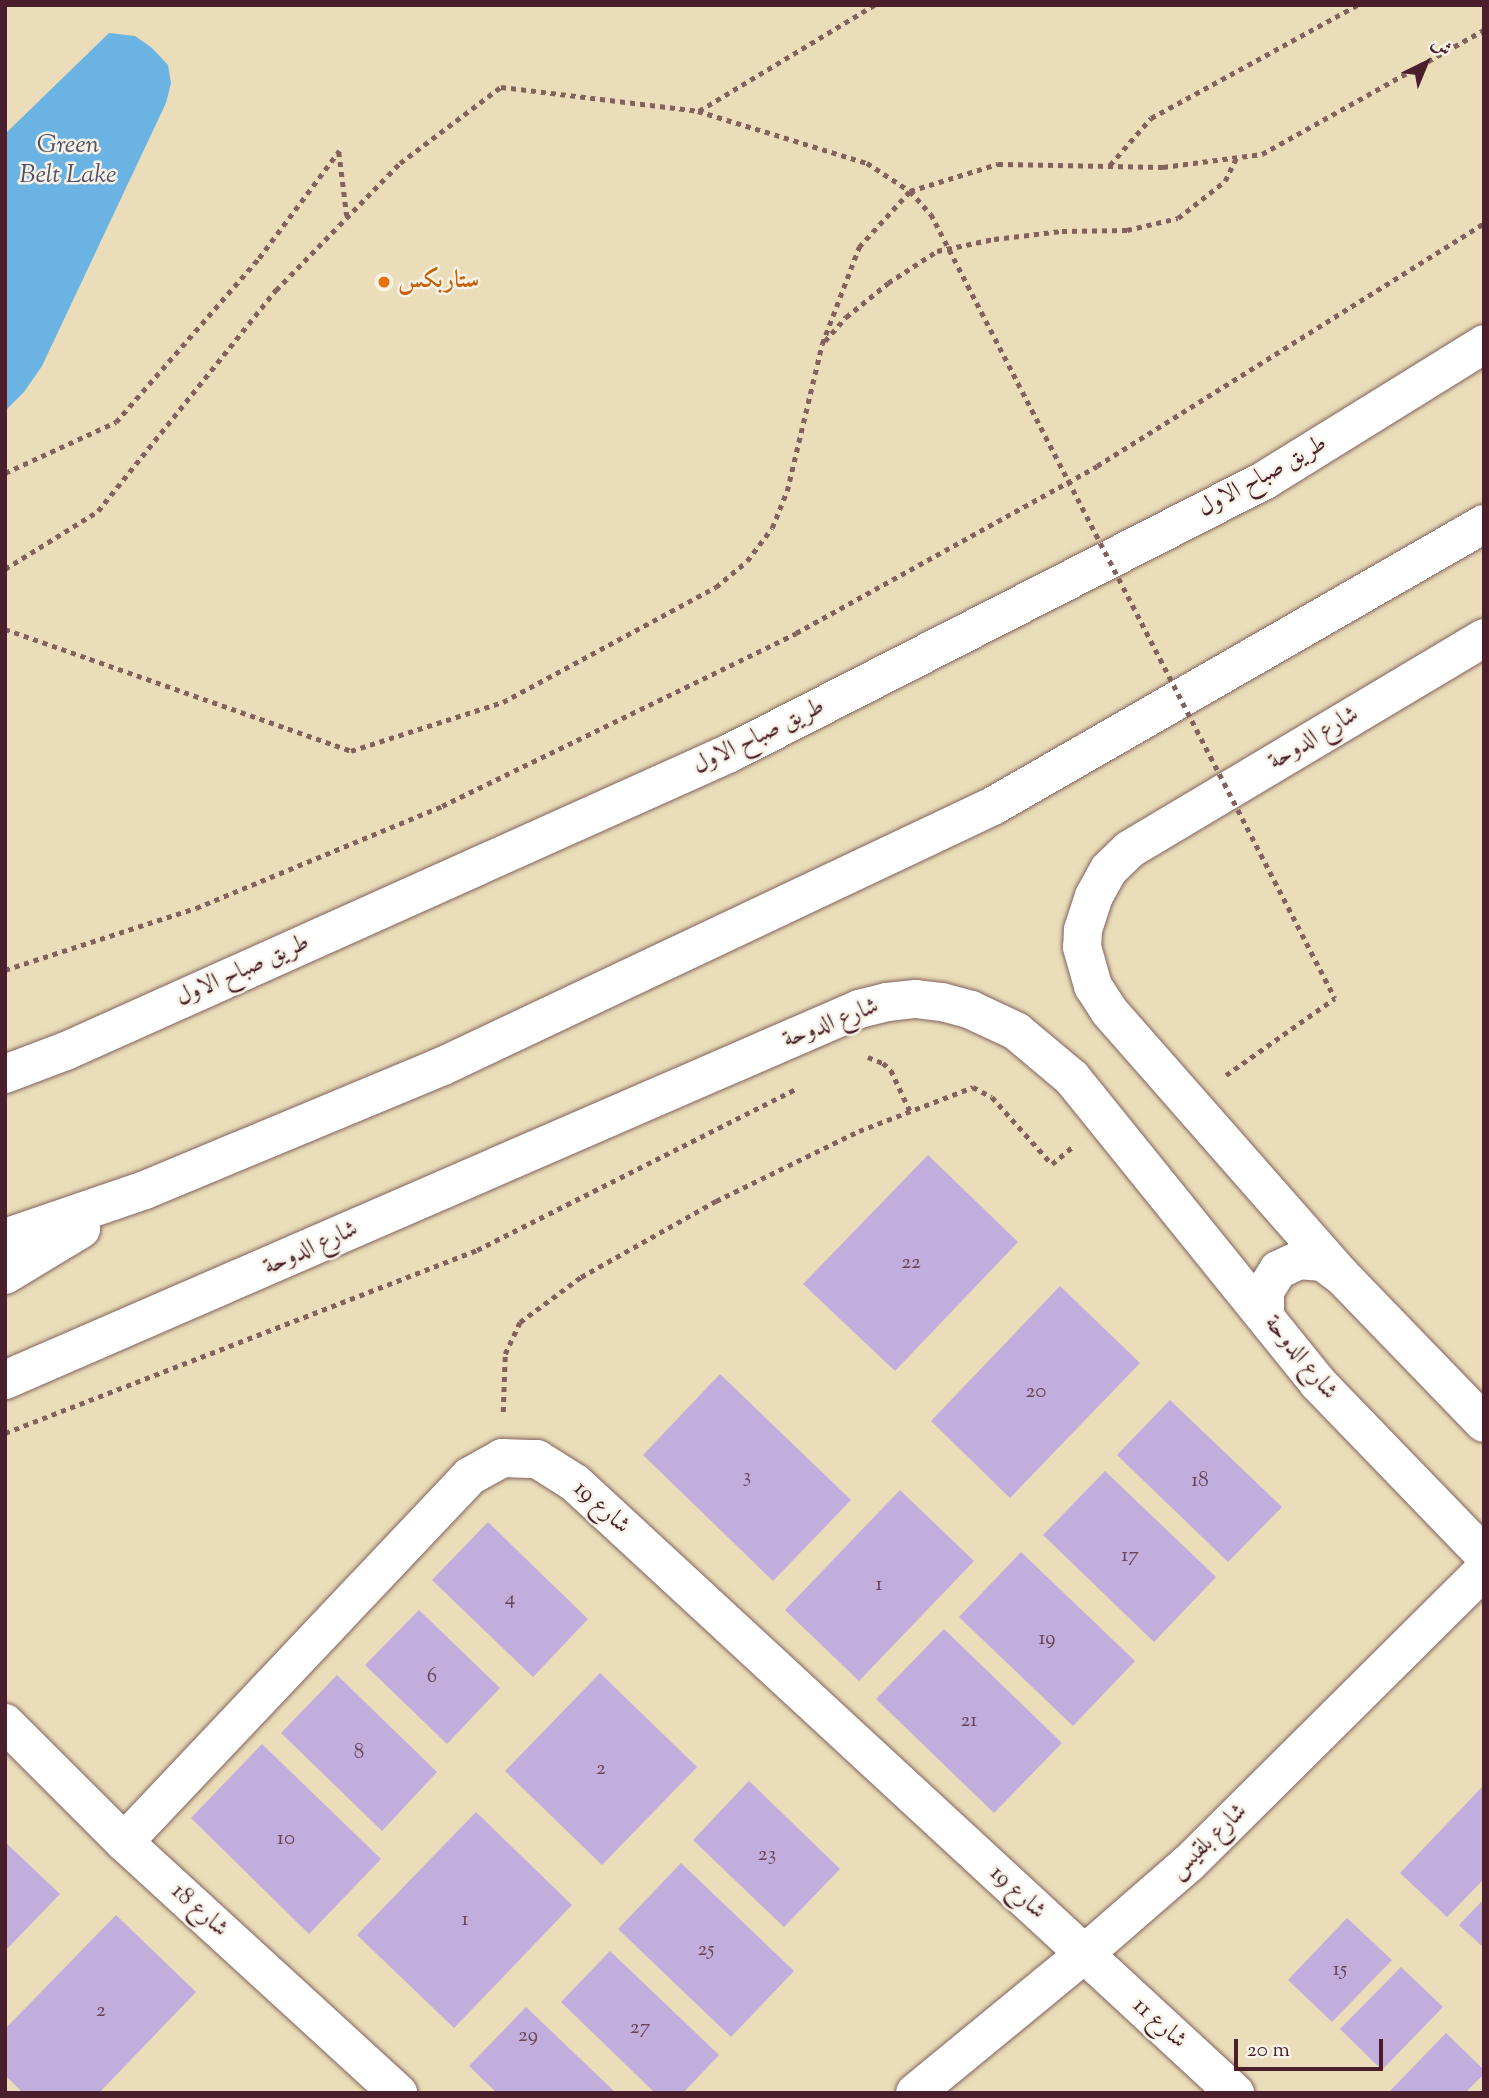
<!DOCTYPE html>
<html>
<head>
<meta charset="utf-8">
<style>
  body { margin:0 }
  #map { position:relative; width:1489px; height:2098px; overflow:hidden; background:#ebddb9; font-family:"Sorts Mill Goudy",Amiri,serif }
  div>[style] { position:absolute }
  .water>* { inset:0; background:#6ab3e2 }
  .building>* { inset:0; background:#c1aedc }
  .path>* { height:4.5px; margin-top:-2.25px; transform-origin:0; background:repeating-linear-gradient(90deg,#82625d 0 5px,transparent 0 10px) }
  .roads { filter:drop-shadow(0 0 2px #82625d) drop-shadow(0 0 2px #82625d) }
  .minor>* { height:38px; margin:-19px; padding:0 19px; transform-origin:19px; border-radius:19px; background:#fff }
  .tertiary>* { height:38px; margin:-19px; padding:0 19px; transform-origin:19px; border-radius:19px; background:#fff }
  .motorway>* { height:38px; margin:-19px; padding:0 19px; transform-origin:19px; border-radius:19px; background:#fff }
  .path-bridge>* { height:4.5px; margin-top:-2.25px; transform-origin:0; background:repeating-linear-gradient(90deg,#82625d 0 5px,transparent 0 10px) }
  .dots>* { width:19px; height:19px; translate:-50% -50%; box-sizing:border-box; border:4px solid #f7f3e8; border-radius:50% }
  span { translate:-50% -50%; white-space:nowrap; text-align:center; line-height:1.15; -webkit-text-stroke:5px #f7f3e8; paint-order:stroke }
  .number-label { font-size:21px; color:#684357 }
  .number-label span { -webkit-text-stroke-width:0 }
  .food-label { font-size:24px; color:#c56008; font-weight:700 }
  .left { translate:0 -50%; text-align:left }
  .street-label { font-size:24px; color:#4a1f2b }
  .water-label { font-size:26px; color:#55536b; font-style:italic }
  .frame { position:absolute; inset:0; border:7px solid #4a1f2b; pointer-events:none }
  .north { position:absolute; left:1391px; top:28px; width:70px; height:70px; -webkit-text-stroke:5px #f7f3e8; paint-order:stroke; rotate:43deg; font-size:19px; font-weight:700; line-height:28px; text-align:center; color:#4a1f2b }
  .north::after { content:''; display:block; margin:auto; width:24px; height:32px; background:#4a1f2b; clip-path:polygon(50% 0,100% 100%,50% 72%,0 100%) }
  .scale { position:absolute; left:1234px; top:2039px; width:149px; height:32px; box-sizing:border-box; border:4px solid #4a1f2b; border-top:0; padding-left:9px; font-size:21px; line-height:24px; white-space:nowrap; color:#4a1f2b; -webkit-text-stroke:5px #f7f3e8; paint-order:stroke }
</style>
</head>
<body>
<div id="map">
  <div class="water">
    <div style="clip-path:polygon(109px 33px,135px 36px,152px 48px,168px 65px,171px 83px,166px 103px,42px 366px,24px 392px,5px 411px,5px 134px)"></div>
  </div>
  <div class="building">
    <div style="clip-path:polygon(928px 1155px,1018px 1242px,895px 1371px,803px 1284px)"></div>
    <div style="clip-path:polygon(1060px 1286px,1140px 1363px,1010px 1498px,931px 1421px)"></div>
    <div style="clip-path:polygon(720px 1374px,851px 1500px,773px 1581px,643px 1455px)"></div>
    <div style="clip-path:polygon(1170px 1400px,1282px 1507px,1228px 1562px,1117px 1455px)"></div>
    <div style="clip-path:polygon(1105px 1471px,1216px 1577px,1154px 1642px,1043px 1535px)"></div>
    <div style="clip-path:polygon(900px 1490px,974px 1561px,859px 1681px,785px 1610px)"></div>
    <div style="clip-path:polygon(488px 1522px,588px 1619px,533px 1677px,432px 1580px)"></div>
    <div style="clip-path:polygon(1021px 1552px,1135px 1661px,1073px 1726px,959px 1617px)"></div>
    <div style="clip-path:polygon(419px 1610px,500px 1688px,447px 1744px,365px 1665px)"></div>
    <div style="clip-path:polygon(944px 1629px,1062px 1743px,994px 1813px,876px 1699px)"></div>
    <div style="clip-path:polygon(600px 1673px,697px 1767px,602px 1865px,505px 1771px)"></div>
    <div style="clip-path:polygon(337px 1675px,437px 1772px,382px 1831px,281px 1733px)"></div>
    <div style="clip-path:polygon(262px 1744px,381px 1859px,309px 1934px,191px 1818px)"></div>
    <div style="clip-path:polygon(749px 1781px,840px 1869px,784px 1927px,693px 1840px)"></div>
    <div style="clip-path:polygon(1484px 1785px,1484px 1879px,1447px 1917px,1400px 1873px)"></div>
    <div style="clip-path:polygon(476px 1812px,572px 1905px,454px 2028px,357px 1935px)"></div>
    <div style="clip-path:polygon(5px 1842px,60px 1894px,5px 1951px)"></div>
    <div style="clip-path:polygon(681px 1863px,794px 1971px,731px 2037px,618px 1929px)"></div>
    <div style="clip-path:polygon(1484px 1899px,1484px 1948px,1459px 1925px)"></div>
    <div style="clip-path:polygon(116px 1915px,196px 1992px,99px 2093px,23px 2093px,5px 2075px,5px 2029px)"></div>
    <div style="clip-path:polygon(1347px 1918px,1392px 1960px,1332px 2022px,1288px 1980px)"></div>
    <div style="clip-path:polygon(610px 1951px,719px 2055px,683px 2093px,655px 2093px,561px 2002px)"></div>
    <div style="clip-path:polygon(1401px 1967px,1443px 2007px,1382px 2070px,1340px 2029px)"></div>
    <div style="clip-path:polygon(526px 2007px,616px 2093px,497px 2093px,469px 2066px)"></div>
    <div style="clip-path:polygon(1446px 2033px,1484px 2070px,1484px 2074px,1465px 2093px,1388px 2093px)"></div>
  </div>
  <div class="path">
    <div style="left:699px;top:111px;width:205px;rotate:-31.2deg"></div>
    <div style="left:339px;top:152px;width:64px;rotate:82.9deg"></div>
    <div style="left:1110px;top:165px;width:62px;rotate:-48.9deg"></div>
    <div style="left:1151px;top:118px;width:235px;rotate:-28.7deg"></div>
    <div style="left:825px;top:341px;width:32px;rotate:-49deg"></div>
    <div style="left:846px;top:317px;width:54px;rotate:-39deg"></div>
    <div style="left:888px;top:283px;width:59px;rotate:-33.1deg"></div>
    <div style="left:937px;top:251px;width:58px;rotate:-11.9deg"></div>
    <div style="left:994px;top:239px;width:68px;rotate:-6.7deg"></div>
    <div style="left:1062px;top:231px;width:65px;rotate:-0.9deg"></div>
    <div style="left:1127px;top:230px;width:52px;rotate:-13.2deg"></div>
    <div style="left:1178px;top:218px;width:60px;rotate:-38.2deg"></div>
    <div style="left:1225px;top:181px;width:25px;rotate:-64deg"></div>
    <div style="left:5px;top:473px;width:122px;rotate:-24.7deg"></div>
    <div style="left:116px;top:422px;width:218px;rotate:-48.9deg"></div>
    <div style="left:259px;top:258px;width:134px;rotate:-53.2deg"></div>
    <div style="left:5px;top:569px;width:110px;rotate:-31.9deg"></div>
    <div style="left:98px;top:511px;width:284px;rotate:-51.2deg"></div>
    <div style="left:276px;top:290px;width:177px;rotate:-45.7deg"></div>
    <div style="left:400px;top:163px;width:126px;rotate:-37deg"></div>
    <div style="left:501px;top:87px;width:198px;rotate:6.9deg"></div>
    <div style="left:698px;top:111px;width:177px;rotate:17.1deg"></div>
    <div style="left:867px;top:163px;width:51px;rotate:33.1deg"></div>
    <div style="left:910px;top:191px;width:31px;rotate:48deg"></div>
    <div style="left:5px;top:629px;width:367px;rotate:19.4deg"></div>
    <div style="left:351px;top:751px;width:160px;rotate:-17.9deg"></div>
    <div style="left:503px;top:702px;width:242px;rotate:-28.4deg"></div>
    <div style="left:716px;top:587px;width:40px;rotate:-40deg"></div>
    <div style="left:747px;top:561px;width:41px;rotate:-52.9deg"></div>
    <div style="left:772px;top:528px;width:40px;rotate:-68deg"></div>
    <div style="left:787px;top:491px;width:151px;rotate:-76.6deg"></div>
    <div style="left:822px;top:344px;width:104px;rotate:-69.1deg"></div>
    <div style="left:859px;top:247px;width:76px;rotate:-47.7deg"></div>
    <div style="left:910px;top:191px;width:92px;rotate:-17.1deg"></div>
    <div style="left:998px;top:164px;width:165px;rotate:1deg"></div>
    <div style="left:1163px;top:167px;width:100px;rotate:-7.5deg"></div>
    <div style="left:1262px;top:154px;width:254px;rotate:-29.2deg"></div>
    <div style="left:5px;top:970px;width:201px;rotate:-18deg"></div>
    <div style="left:196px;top:908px;width:266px;rotate:-22.5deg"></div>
    <div style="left:442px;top:806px;width:394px;rotate:-26deg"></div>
    <div style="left:796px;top:633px;width:344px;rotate:-29deg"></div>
    <div style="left:1097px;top:466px;width:457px;rotate:-32.1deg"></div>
    <div style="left:868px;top:1057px;width:16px;rotate:22deg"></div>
    <div style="left:883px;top:1063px;width:11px;rotate:41deg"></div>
    <div style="left:891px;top:1070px;width:45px;rotate:65.1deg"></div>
    <div style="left:1226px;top:1075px;width:133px;rotate:-35.2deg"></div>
    <div style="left:503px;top:1412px;width:58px;rotate:-88deg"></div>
    <div style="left:505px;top:1354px;width:35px;rotate:-65deg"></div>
    <div style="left:520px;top:1322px;width:76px;rotate:-36.4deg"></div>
    <div style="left:581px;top:1277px;width:155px;rotate:-29.4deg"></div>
    <div style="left:716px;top:1201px;width:159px;rotate:-26.1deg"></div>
    <div style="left:859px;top:1131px;width:122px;rotate:-21.1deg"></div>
    <div style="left:973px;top:1087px;width:21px;rotate:28deg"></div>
    <div style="left:992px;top:1097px;width:90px;rotate:48.2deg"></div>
    <div style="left:1052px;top:1164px;width:26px;rotate:-40deg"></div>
    <div style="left:5px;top:1433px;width:506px;rotate:-21.19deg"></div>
    <div style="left:477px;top:1250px;width:357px;rotate:-26.8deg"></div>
  </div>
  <div class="roads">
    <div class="minor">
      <div style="left:5px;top:1723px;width:168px;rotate:45deg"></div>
      <div style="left:124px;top:1842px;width:372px;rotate:42.5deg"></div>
      <div style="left:124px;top:1842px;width:504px;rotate:-46.61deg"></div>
      <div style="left:470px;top:1476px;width:37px;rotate:-29deg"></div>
      <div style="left:502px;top:1458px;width:35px;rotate:2deg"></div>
      <div style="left:537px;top:1459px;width:45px;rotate:32.3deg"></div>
      <div style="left:575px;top:1483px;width:899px;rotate:42.75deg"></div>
      <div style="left:915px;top:2093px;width:217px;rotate:-39.4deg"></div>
      <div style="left:1083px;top:1955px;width:140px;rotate:-41deg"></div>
      <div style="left:1189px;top:1863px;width:416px;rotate:-44.8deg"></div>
    </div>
    <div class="tertiary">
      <div style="left:1484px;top:638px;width:413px;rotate:149.2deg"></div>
      <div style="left:1129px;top:850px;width:28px;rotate:136deg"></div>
      <div style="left:1109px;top:869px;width:31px;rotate:119deg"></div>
      <div style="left:1094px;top:896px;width:36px;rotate:108deg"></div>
      <div style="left:1083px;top:930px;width:17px;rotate:93deg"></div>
      <div style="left:1082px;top:947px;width:41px;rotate:74.2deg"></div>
      <div style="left:1093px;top:986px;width:30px;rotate:57deg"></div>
      <div style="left:1109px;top:1011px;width:353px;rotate:48.7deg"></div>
      <div style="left:1342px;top:1276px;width:204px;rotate:46deg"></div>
      <div style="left:1265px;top:1314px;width:23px;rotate:-90deg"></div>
      <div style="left:1265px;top:1291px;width:25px;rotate:-58deg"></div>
      <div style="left:1278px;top:1270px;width:23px;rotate:-25deg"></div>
      <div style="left:1299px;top:1260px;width:24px;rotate:5deg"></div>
      <div style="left:1323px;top:1262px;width:21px;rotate:37deg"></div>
      <div style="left:5px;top:1380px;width:931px;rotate:-23.48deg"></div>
      <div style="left:859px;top:1009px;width:29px;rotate:-14deg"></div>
      <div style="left:887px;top:1002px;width:29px;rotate:-6deg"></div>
      <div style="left:916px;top:999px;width:26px;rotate:7deg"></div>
      <div style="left:942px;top:1002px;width:30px;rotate:15deg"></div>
      <div style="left:971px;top:1010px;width:50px;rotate:25deg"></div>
      <div style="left:1016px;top:1031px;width:73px;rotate:40deg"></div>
      <div style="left:1072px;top:1078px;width:392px;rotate:51.1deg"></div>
      <div style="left:1318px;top:1383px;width:239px;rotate:46deg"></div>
    </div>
    <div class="motorway">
      <div style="left:5px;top:1074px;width:65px;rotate:-20.7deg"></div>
      <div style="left:66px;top:1051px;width:728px;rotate:-24.17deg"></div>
      <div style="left:730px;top:753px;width:601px;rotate:-27.03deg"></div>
      <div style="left:1265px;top:480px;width:258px;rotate:-31.8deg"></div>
      <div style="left:5px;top:1238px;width:148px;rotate:-18.9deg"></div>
      <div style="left:145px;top:1190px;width:323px;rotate:-22.6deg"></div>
      <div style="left:443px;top:1066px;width:608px;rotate:-25.3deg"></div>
      <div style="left:993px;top:806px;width:566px;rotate:-29.87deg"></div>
      <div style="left:5px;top:1275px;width:89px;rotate:-31.2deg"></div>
    </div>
  </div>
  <div class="path-bridge">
    <div style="left:931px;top:214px;width:882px;rotate:62.74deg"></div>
  </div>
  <div class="dots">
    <div style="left:384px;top:282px;background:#e8710a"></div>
  </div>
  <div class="number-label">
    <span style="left:911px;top:1263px">22</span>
    <span style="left:1036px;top:1392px">20</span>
    <span style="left:747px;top:1477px">3</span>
    <span style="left:1200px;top:1481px">18</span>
    <span style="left:1130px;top:1556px">17</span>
    <span style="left:879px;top:1585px">1</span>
    <span style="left:510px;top:1599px">4</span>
    <span style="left:1047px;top:1639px">19</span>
    <span style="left:432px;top:1677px">6</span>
    <span style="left:969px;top:1721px">21</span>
    <span style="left:359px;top:1753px">8</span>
    <span style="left:601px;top:1769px">2</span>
    <span style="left:286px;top:1839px">10</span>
    <span style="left:767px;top:1855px">23</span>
    <span style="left:465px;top:1920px">1</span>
    <span style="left:706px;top:1950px">25</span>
    <span style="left:1340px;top:1970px">15</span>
    <span style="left:101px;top:2011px">2</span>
    <span style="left:640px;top:2028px">27</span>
    <span style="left:528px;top:2036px">29</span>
  </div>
  <div class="food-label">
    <span class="left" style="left:398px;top:282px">ستاربكس</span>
  </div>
  <div class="street-label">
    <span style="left:1263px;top:477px;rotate:-29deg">طريق صباح الاول</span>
    <span style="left:759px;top:737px;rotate:-26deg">طريق صباح الاول</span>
    <span style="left:1314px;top:739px;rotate:-31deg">شارع الدوحة</span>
    <span style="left:243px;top:971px;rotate:-24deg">طريق صباح الاول</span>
    <span style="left:831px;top:1024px;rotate:-21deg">شارع الدوحة</span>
    <span style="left:311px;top:1249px;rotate:-24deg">شارع الدوحة</span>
    <span style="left:1300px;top:1358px;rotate:51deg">شارع الدوحة</span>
    <span style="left:601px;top:1508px;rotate:42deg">شارع 19</span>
    <span style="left:1209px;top:1842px;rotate:-44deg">شارع بلقيس</span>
    <span style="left:1017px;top:1893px;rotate:43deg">شارع 19</span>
    <span style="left:199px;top:1911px;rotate:42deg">شارع 18</span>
    <span style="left:1159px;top:2024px;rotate:42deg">شارع 11</span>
  </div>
  <div class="water-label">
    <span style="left:68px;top:161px">Green<br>Belt Lake</span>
  </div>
  <div class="frame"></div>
  <div class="north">ش</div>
  <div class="scale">20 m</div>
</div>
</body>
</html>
